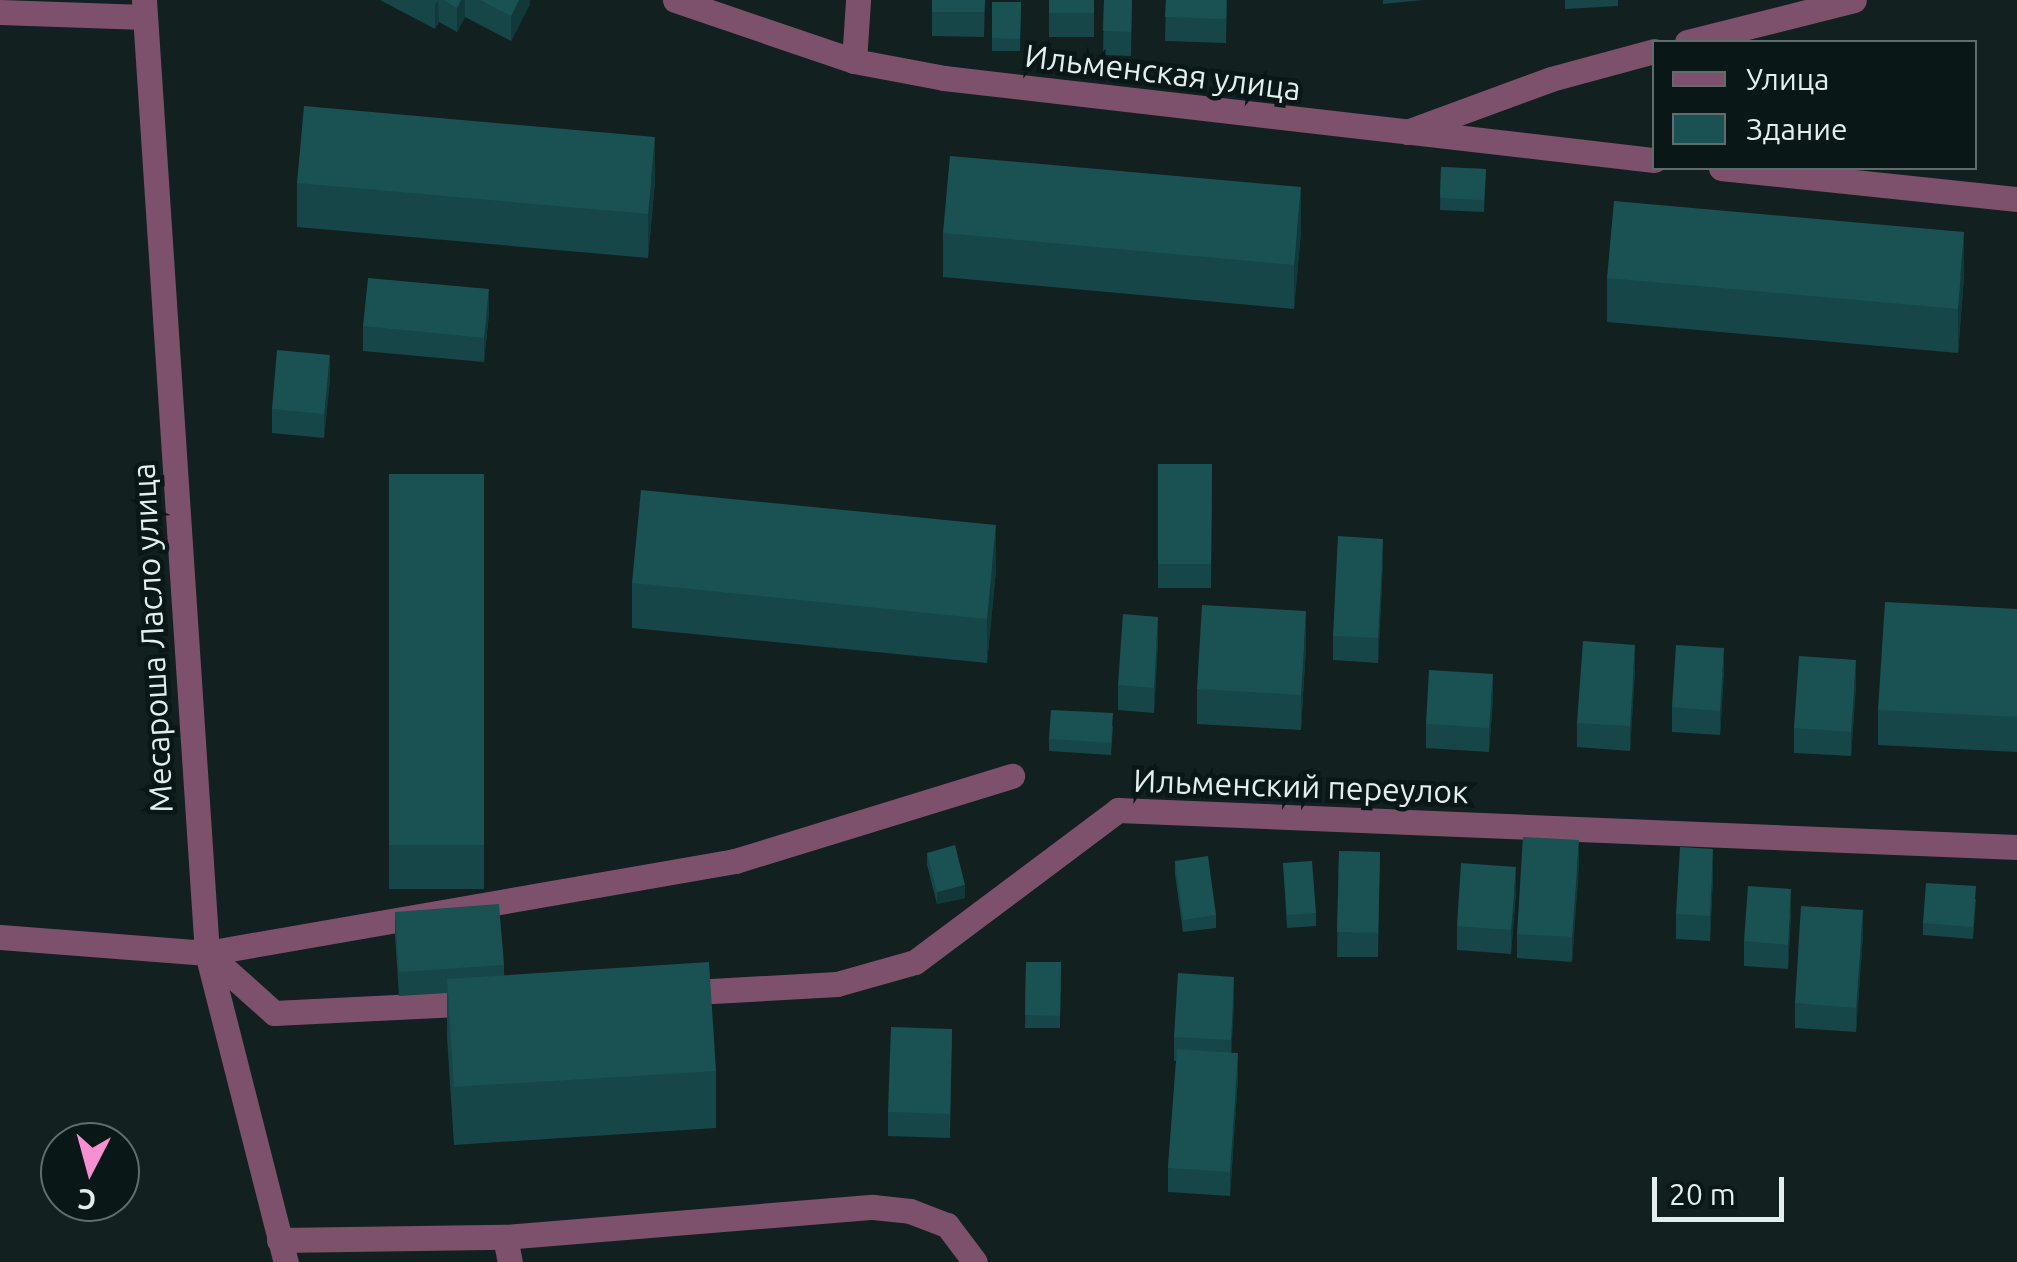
<!DOCTYPE html>
<html>
<head>
<meta charset="utf-8">
<style>
  body { margin:0 }
  #map { position:relative; width:2017px; height:1262px; overflow:hidden; background:#122020; font-family:Ubuntu,sans-serif }
  div>[style] { position:absolute }
  .minor>* { height:25px; margin:-12.5px; padding:0 12.5px; transform-origin:12.5px; border-radius:12.5px; background:#7d516c }
  .wall>* { inset:0; background:#164647 }
  .shaded-wall>* { inset:0; background:#12393a }
  .building>* { inset:0; background:#1a5153 }
  span { translate:-50% -50%; white-space:nowrap; text-align:center; line-height:1.15; -webkit-text-stroke:9px #091717; paint-order:stroke }
  .street-label { font-size:32px; color:#e4eeee }
  .legend { position:absolute; left:1652px; top:40px; width:325px; height:130px; box-sizing:border-box; background:#091717; border:2px solid #616d6d; margin:0; padding:12px 18px; list-style:none; font-size:30px; color:#e4eeee }
  .legend li { display:flex; align-items:center; gap:20px; height:50px }
  .legend b { width:50px; border:2px solid #616d6d }
  .north { position:absolute; left:40px; top:1122px; width:100px; height:100px; box-sizing:border-box; background:#091717; border:2px solid #616d6d; border-radius:50%; rotate:186deg; font-size:28px; font-weight:700; line-height:40px; text-align:center; color:#e4eeee }
  .north::after { content:''; display:block; margin:auto; width:35px; height:45px; background:#f690d0; clip-path:polygon(50% 0,100% 100%,50% 72%,0 100%) }
  .scale { position:absolute; left:1652px; top:1177px; width:132px; height:45px; box-sizing:border-box; border:5px solid #e4eeee; border-top:0; padding-left:12px; font-size:30px; line-height:35px; white-space:nowrap; color:#e4eeee; -webkit-text-stroke:8px #091717; paint-order:stroke }
</style>
</head>
<body>
<div id="map">
  <div class="minor">
    <div style="left:144px;top:0;width:955px;rotate:86.22deg"></div>
    <div style="left:207px;top:953px;width:319px;rotate:75.7deg"></div>
    <div style="left:675px;top:0;width:189px;rotate:18.8deg"></div>
    <div style="left:854px;top:61px;width:92px;rotate:10.7deg"></div>
    <div style="left:944px;top:78px;width:715px;rotate:6.59deg"></div>
    <div style="left:0;top:12px;width:145px;rotate:2deg"></div>
    <div style="left:1687px;top:42px;width:172px;rotate:-14.1deg"></div>
    <div style="left:854px;top:61px;width:61px;rotate:-86.2deg"></div>
    <div style="left:1407px;top:132px;width:153px;rotate:-20.2deg"></div>
    <div style="left:1551px;top:79px;width:107px;rotate:-15.2deg"></div>
    <div style="left:1721px;top:168px;width:298px;rotate:6deg"></div>
    <div style="left:0;top:937px;width:208px;rotate:4.4deg"></div>
    <div style="left:207px;top:953px;width:90px;rotate:41.8deg"></div>
    <div style="left:274px;top:1013px;width:208px;rotate:-2.8deg"></div>
    <div style="left:207px;top:953px;width:536px;rotate:-9.88deg"></div>
    <div style="left:735px;top:861px;width:290px;rotate:-17.1deg"></div>
    <div style="left:676px;top:993px;width:161px;rotate:-3.2deg"></div>
    <div style="left:837px;top:984px;width:81px;rotate:-15.8deg"></div>
    <div style="left:915px;top:962px;width:254px;rotate:-36.8deg"></div>
    <div style="left:1118px;top:810px;width:900px;rotate:2.36deg"></div>
    <div style="left:505px;top:1237px;width:25px;rotate:79deg"></div>
    <div style="left:279px;top:1240px;width:226px;rotate:-0.8deg"></div>
    <div style="left:505px;top:1237px;width:369px;rotate:-4.7deg"></div>
    <div style="left:873px;top:1207px;width:37px;rotate:6deg"></div>
    <div style="left:910px;top:1211px;width:40px;rotate:21deg"></div>
    <div style="left:947px;top:1225px;width:46px;rotate:52.9deg"></div>
  </div>
  <div class="wall">
    <div style="clip-path:polygon(380px 0,530px 0,530px 4px,511px 41px,465px 17px,457px 32px,439px 22px,435px 29px)"></div>
    <div style="clip-path:polygon(932px 0,985px 0,984px 37px,932px 36px)"></div>
    <div style="clip-path:polygon(1049px 0,1094px 0,1094px 37px,1049px 37px)"></div>
    <div style="clip-path:polygon(1104px 0,1132px 0,1131px 56px,1103px 55px)"></div>
    <div style="clip-path:polygon(1166px 0,1227px 0,1226px 43px,1165px 41px)"></div>
    <div style="clip-path:polygon(1383px 0,1423px 0,1383px 4px)"></div>
    <div style="clip-path:polygon(1565px 0,1618px 0,1618px 6px,1565px 9px)"></div>
    <div style="clip-path:polygon(992px 2px,1021px 2px,1020px 51px,992px 51px)"></div>
    <div style="clip-path:polygon(1441px 167px,1486px 169px,1484px 212px,1440px 210px)"></div>
    <div style="clip-path:polygon(655px 181px,648px 258px,297px 227px,297px 183px)"></div>
    <div style="clip-path:polygon(1301px 231px,1294px 309px,943px 277px,943px 233px)"></div>
    <div style="clip-path:polygon(1964px 276px,1958px 353px,1607px 322px,1607px 278px)"></div>
    <div style="clip-path:polygon(489px 313px,484px 362px,363px 351px,363px 326px)"></div>
    <div style="clip-path:polygon(330px 379px,324px 438px,272px 433px,272px 409px)"></div>
    <div style="clip-path:polygon(1158px 464px,1212px 464px,1211px 588px,1158px 588px)"></div>
    <div style="clip-path:polygon(389px 474px,484px 474px,484px 889px,389px 889px)"></div>
    <div style="clip-path:polygon(1383px 563px,1378px 663px,1333px 660px,1333px 636px)"></div>
    <div style="clip-path:polygon(996px 570px,987px 663px,632px 628px,632px 583px)"></div>
    <div style="clip-path:polygon(2017px 609px,2017px 752px,1878px 745px,1878px 710px)"></div>
    <div style="clip-path:polygon(1158px 641px,1154px 713px,1118px 710px,1118px 685px)"></div>
    <div style="clip-path:polygon(1306px 646px,1301px 730px,1197px 724px,1197px 689px)"></div>
    <div style="clip-path:polygon(1635px 669px,1630px 751px,1577px 747px,1577px 723px)"></div>
    <div style="clip-path:polygon(1724px 672px,1720px 735px,1672px 732px,1672px 707px)"></div>
    <div style="clip-path:polygon(1856px 684px,1851px 756px,1794px 753px,1794px 728px)"></div>
    <div style="clip-path:polygon(1493px 698px,1489px 752px,1426px 748px,1426px 724px)"></div>
    <div style="clip-path:polygon(1113px 726px,1111px 755px,1049px 751px,1049px 739px)"></div>
    <div style="clip-path:polygon(1339px 851px,1380px 852px,1378px 957px,1337px 957px)"></div>
    <div style="clip-path:polygon(927px 853px,965px 898px,937px 904px,927px 865px)"></div>
    <div style="clip-path:polygon(1175px 861px,1216px 915px,1216px 928px,1183px 932px,1175px 874px)"></div>
    <div style="clip-path:polygon(1283px 863px,1316px 913px,1316px 926px,1287px 928px)"></div>
    <div style="clip-path:polygon(1579px 864px,1572px 962px,1517px 958px,1517px 934px)"></div>
    <div style="clip-path:polygon(1713px 874px,1710px 941px,1676px 939px,1676px 914px)"></div>
    <div style="clip-path:polygon(1516px 891px,1511px 954px,1457px 950px,1457px 926px)"></div>
    <div style="clip-path:polygon(1976px 899px,1973px 939px,1923px 935px,1923px 923px)"></div>
    <div style="clip-path:polygon(395px 912px,504px 965px,504px 975px,716px 1071px,716px 1128px,454px 1145px,447px 1037px,447px 993px,399px 996px,395px 936px)"></div>
    <div style="clip-path:polygon(1791px 913px,1788px 969px,1744px 966px,1744px 941px)"></div>
    <div style="clip-path:polygon(1863px 934px,1856px 1032px,1795px 1028px,1795px 1003px)"></div>
    <div style="clip-path:polygon(1026px 962px,1061px 962px,1060px 1028px,1025px 1028px)"></div>
    <div style="clip-path:polygon(1234px 1001px,1231px 1052px,1238px 1077px,1230px 1196px,1168px 1192px,1168px 1168px,1176px 1061px,1174px 1061px,1174px 1037px)"></div>
    <div style="clip-path:polygon(952px 1029px,950px 1138px,888px 1136px,888px 1112px)"></div>
  </div>
  <div class="shaded-wall">
    <div style="clip-path:polygon(438px 0,439px 22px,435px 29px,435px 5px)"></div>
    <div style="clip-path:polygon(461px 0,465px 0,465px 17px,457px 32px,457px 8px)"></div>
    <div style="clip-path:polygon(519px 0,530px 0,530px 4px,511px 41px,511px 16px)"></div>
    <div style="clip-path:polygon(655px 137px,655px 181px,648px 258px,648px 214px)"></div>
    <div style="clip-path:polygon(1301px 187px,1301px 231px,1294px 309px,1294px 265px)"></div>
    <div style="clip-path:polygon(1964px 232px,1964px 276px,1958px 353px,1958px 309px)"></div>
    <div style="clip-path:polygon(489px 289px,489px 313px,484px 362px,484px 338px)"></div>
    <div style="clip-path:polygon(330px 355px,330px 379px,324px 438px,324px 414px)"></div>
    <div style="clip-path:polygon(996px 525px,996px 570px,987px 663px,987px 619px)"></div>
    <div style="clip-path:polygon(1383px 539px,1383px 563px,1378px 663px,1378px 638px)"></div>
    <div style="clip-path:polygon(1306px 611px,1306px 646px,1301px 730px,1301px 695px)"></div>
    <div style="clip-path:polygon(1158px 617px,1158px 641px,1154px 713px,1154px 688px)"></div>
    <div style="clip-path:polygon(1635px 645px,1635px 669px,1630px 751px,1630px 726px)"></div>
    <div style="clip-path:polygon(1724px 648px,1724px 672px,1720px 735px,1720px 711px)"></div>
    <div style="clip-path:polygon(1856px 660px,1856px 684px,1851px 756px,1851px 732px)"></div>
    <div style="clip-path:polygon(1493px 674px,1493px 698px,1489px 752px,1489px 728px)"></div>
    <div style="clip-path:polygon(1579px 840px,1579px 864px,1572px 962px,1572px 937px)"></div>
    <div style="clip-path:polygon(1713px 849px,1713px 874px,1710px 941px,1710px 916px)"></div>
    <div style="clip-path:polygon(1516px 867px,1516px 891px,1511px 954px,1511px 930px)"></div>
    <div style="clip-path:polygon(965px 885px,965px 898px,937px 904px,937px 892px)"></div>
    <div style="clip-path:polygon(1791px 889px,1791px 913px,1788px 969px,1788px 945px)"></div>
    <div style="clip-path:polygon(1863px 910px,1863px 934px,1856px 1032px,1856px 1008px)"></div>
    <div style="clip-path:polygon(1234px 977px,1234px 1001px,1231px 1064px,1231px 1040px)"></div>
    <div style="clip-path:polygon(1238px 1053px,1238px 1077px,1230px 1196px,1230px 1172px)"></div>
  </div>
  <div class="building">
    <div style="clip-path:polygon(443px 0,461px 0,457px 8px)"></div>
    <div style="clip-path:polygon(480px 0,519px 0,511px 16px)"></div>
    <div style="clip-path:polygon(932px 0,985px 0,984px 12px,932px 12px)"></div>
    <div style="clip-path:polygon(1049px 0,1094px 0,1094px 13px,1049px 13px)"></div>
    <div style="clip-path:polygon(1104px 0,1132px 0,1131px 32px,1103px 31px)"></div>
    <div style="clip-path:polygon(1166px 0,1226px 0,1226px 19px,1165px 17px)"></div>
    <div style="clip-path:polygon(992px 2px,1021px 2px,1020px 39px,992px 38px)"></div>
    <div style="clip-path:polygon(304px 106px,655px 137px,648px 214px,297px 183px)"></div>
    <div style="clip-path:polygon(950px 156px,1301px 187px,1294px 265px,943px 233px)"></div>
    <div style="clip-path:polygon(1441px 167px,1486px 169px,1484px 200px,1440px 198px)"></div>
    <div style="clip-path:polygon(1614px 201px,1964px 232px,1958px 309px,1607px 278px)"></div>
    <div style="clip-path:polygon(368px 278px,489px 289px,484px 338px,363px 326px)"></div>
    <div style="clip-path:polygon(277px 350px,330px 355px,324px 414px,272px 409px)"></div>
    <div style="clip-path:polygon(1158px 464px,1212px 464px,1211px 564px,1158px 564px)"></div>
    <div style="clip-path:polygon(389px 474px,484px 474px,484px 845px,389px 845px)"></div>
    <div style="clip-path:polygon(641px 490px,996px 525px,987px 619px,632px 583px)"></div>
    <div style="clip-path:polygon(1338px 536px,1383px 539px,1378px 638px,1333px 636px)"></div>
    <div style="clip-path:polygon(1885px 602px,2017px 609px,2017px 717px,1878px 710px)"></div>
    <div style="clip-path:polygon(1202px 605px,1306px 611px,1301px 695px,1197px 689px)"></div>
    <div style="clip-path:polygon(1123px 614px,1158px 617px,1154px 688px,1118px 685px)"></div>
    <div style="clip-path:polygon(1583px 641px,1635px 645px,1630px 726px,1577px 723px)"></div>
    <div style="clip-path:polygon(1676px 645px,1724px 648px,1720px 711px,1672px 707px)"></div>
    <div style="clip-path:polygon(1799px 656px,1856px 660px,1851px 732px,1794px 728px)"></div>
    <div style="clip-path:polygon(1429px 670px,1493px 674px,1489px 728px,1426px 724px)"></div>
    <div style="clip-path:polygon(1051px 710px,1113px 713px,1111px 743px,1049px 739px)"></div>
    <div style="clip-path:polygon(1523px 837px,1579px 840px,1572px 937px,1517px 934px)"></div>
    <div style="clip-path:polygon(955px 845px,965px 885px,937px 892px,927px 853px)"></div>
    <div style="clip-path:polygon(1680px 847px,1713px 849px,1710px 916px,1676px 914px)"></div>
    <div style="clip-path:polygon(1339px 851px,1380px 852px,1378px 933px,1337px 932px)"></div>
    <div style="clip-path:polygon(1208px 856px,1216px 915px,1183px 920px,1175px 861px)"></div>
    <div style="clip-path:polygon(1312px 861px,1316px 913px,1287px 915px,1283px 863px)"></div>
    <div style="clip-path:polygon(1461px 863px,1516px 867px,1511px 930px,1457px 926px)"></div>
    <div style="clip-path:polygon(1926px 883px,1976px 886px,1973px 927px,1923px 923px)"></div>
    <div style="clip-path:polygon(1748px 886px,1791px 889px,1788px 945px,1744px 941px)"></div>
    <div style="clip-path:polygon(499px 904px,504px 965px,399px 972px,395px 912px)"></div>
    <div style="clip-path:polygon(1801px 906px,1863px 910px,1856px 1008px,1795px 1003px)"></div>
    <div style="clip-path:polygon(709px 962px,716px 1071px,454px 1087px,447px 979px)"></div>
    <div style="clip-path:polygon(1026px 962px,1061px 962px,1060px 1016px,1025px 1015px)"></div>
    <div style="clip-path:polygon(1178px 973px,1234px 977px,1231px 1040px,1174px 1037px)"></div>
    <div style="clip-path:polygon(891px 1027px,952px 1029px,950px 1114px,888px 1112px)"></div>
    <div style="clip-path:polygon(1177px 1049px,1238px 1053px,1230px 1172px,1168px 1168px)"></div>
  </div>
  <div class="street-label">
    <span style="left:1163px;top:72px;rotate:7deg">Ильменская улица</span>
    <span style="left:152px;top:638px;rotate:-93deg">Месароша Ласло улица</span>
    <span style="left:1301px;top:786px;rotate:2deg">Ильменский переулок</span>
  </div>
  <ul class="legend">
  <li><b style="height:12px;background:#7d516c"></b>Улица</li>
  <li><b style="height:28px;background:#1a5153"></b>Здание</li>
  </ul>
  <div class="north">С</div>
  <div class="scale">20 m</div>
</div>
</body>
</html>
